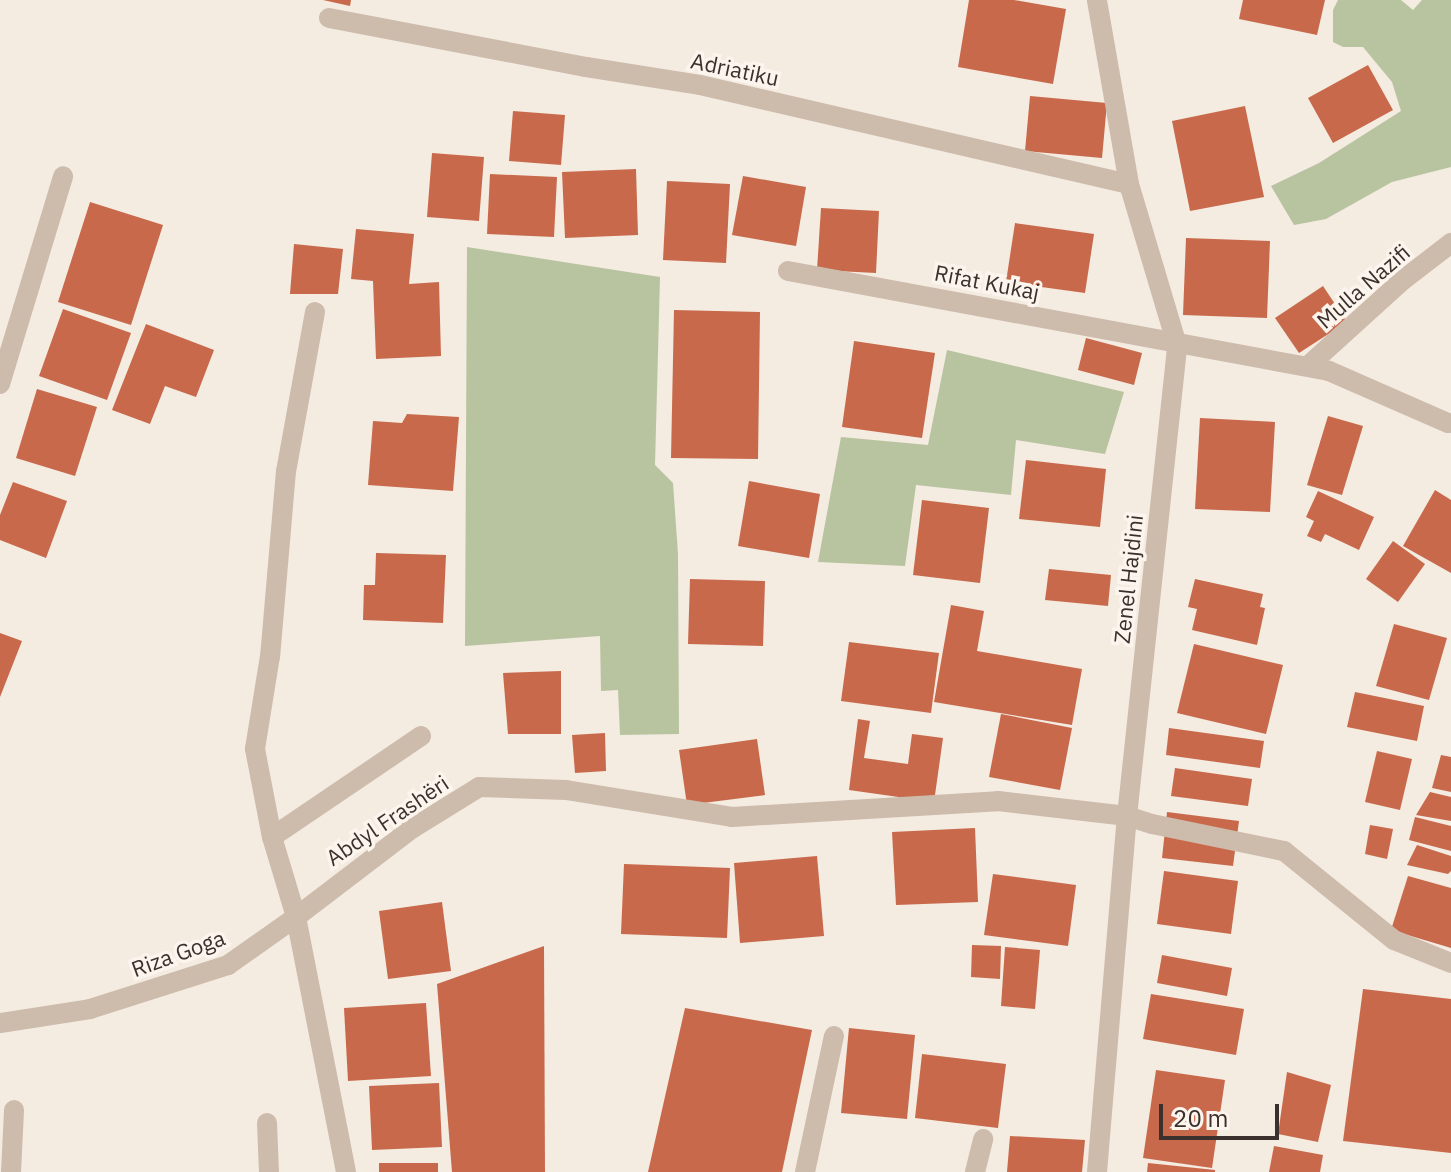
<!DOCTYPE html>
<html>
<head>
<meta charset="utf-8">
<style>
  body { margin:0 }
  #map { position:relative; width:1451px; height:1172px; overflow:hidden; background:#f4ebe1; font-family:"IBM Plex Sans",sans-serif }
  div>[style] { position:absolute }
  .green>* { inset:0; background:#b8c4a0 }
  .building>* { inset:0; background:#c8694b }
  .minor>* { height:20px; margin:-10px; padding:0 10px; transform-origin:10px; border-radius:10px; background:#cdbbac }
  span { translate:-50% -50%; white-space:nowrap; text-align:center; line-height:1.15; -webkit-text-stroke:7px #fbf5ee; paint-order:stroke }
  .street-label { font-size:22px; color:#3b302b }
  .scale { position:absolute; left:1159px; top:1104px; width:120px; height:36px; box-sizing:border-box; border:4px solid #3b302b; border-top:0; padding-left:10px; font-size:24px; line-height:28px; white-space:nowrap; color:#3b302b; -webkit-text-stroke:6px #fbf5ee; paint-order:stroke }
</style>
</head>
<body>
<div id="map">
  <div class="green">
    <div style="clip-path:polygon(1338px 0,1401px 0,1413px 10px,1422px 0,1451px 0,1451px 167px,1392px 182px,1326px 219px,1294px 225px,1271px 186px,1319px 163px,1401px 111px,1392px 82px,1363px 47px,1343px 47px,1333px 42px,1333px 10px)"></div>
    <div style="clip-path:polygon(467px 247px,660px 277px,655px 465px,673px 483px,678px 554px,679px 734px,620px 735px,618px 690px,601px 691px,600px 636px,465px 646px)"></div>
    <div style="clip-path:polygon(947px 350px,1124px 392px,1105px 454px,1016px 440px,1011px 495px,916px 485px,905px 566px,818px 562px,841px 437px,928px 445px)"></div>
  </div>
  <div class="building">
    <div style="clip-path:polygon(323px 0,351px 0,350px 6px)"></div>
    <div style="clip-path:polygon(969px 0,1014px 0,1066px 9px,1053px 84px,958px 67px)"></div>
    <div style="clip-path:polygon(1243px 0,1325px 0,1317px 35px,1239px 19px)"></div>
    <div style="clip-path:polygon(1368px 65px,1393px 110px,1333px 143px,1308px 98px)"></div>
    <div style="clip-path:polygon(1030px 96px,1107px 103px,1102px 158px,1025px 151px)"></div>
    <div style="clip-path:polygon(1245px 106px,1264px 197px,1190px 211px,1172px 121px)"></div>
    <div style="clip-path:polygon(513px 111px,565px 115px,561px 165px,509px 161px)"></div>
    <div style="clip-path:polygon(432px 153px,484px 157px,479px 221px,427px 217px)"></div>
    <div style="clip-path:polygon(636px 169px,638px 235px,565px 238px,562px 172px)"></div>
    <div style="clip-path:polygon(490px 174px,557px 177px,554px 237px,487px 234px)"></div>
    <div style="clip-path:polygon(743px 176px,806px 187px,796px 246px,732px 235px)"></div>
    <div style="clip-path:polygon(667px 181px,730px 184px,726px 263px,663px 260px)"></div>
    <div style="clip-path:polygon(90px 202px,163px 225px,131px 325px,58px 302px)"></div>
    <div style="clip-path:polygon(821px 208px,879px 211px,876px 273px,817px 270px)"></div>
    <div style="clip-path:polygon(1015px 223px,1094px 234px,1085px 293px,1006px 282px)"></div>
    <div style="clip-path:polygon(356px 229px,414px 234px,409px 284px,439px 282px,441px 356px,376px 359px,373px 281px,351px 279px)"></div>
    <div style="clip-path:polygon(1186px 238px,1270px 241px,1267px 318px,1183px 315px)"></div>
    <div style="clip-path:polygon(294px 244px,343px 249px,338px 294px,290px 294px)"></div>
    <div style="clip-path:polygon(1323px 286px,1347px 322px,1299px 353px,1275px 318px)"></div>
    <div style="clip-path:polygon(63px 309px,131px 333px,107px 400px,39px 376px)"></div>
    <div style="clip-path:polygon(674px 310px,760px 312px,758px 459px,671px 458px)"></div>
    <div style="clip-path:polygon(146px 324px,214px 350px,196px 397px,165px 386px,150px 424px,112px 410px)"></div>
    <div style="clip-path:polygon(1086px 338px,1142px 353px,1134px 385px,1078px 370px)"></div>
    <div style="clip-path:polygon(854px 341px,935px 353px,922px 438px,842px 427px)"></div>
    <div style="clip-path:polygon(37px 389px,97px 407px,75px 476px,16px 458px)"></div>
    <div style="clip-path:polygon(407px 414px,459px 417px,453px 491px,368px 485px,373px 421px,402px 423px)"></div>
    <div style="clip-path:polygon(1328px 416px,1363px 426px,1342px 495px,1307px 485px)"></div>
    <div style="clip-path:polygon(1200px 418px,1275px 422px,1270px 512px,1195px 509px)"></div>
    <div style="clip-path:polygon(1026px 460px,1106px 469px,1100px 527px,1019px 519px)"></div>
    <div style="clip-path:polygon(749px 481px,820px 494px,809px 558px,738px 546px)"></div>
    <div style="clip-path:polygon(13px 482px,67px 501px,46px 558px,0 540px,0 515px)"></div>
    <div style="clip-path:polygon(1435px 490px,1451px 500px,1451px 573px,1403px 546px)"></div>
    <div style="clip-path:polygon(1318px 491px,1374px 517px,1359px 550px,1325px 534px,1321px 542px,1307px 536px,1314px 521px,1306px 517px)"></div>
    <div style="clip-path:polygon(922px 500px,989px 508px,980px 583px,913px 575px)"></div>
    <div style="clip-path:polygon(1393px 541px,1425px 564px,1398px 602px,1366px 579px)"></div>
    <div style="clip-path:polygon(376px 553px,446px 555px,443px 623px,363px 620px,364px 585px,375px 585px)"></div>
    <div style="clip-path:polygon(1049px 569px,1111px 575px,1108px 606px,1045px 600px)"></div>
    <div style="clip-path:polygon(690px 579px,765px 581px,763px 646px,688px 644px)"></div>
    <div style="clip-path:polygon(1195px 579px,1263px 594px,1260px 607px,1265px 608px,1257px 645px,1192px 630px,1197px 609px,1188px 607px)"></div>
    <div style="clip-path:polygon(951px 605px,984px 611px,977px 651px,1082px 669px,1072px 725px,934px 702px)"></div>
    <div style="clip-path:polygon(1394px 624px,1447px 638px,1429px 700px,1376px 686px)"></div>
    <div style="clip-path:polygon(0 633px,22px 641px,0 697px)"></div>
    <div style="clip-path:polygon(849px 642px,939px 653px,931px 713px,841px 701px)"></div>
    <div style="clip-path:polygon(1194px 644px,1283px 665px,1266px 734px,1177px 713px)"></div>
    <div style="clip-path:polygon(561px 671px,561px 734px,508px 734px,503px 673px)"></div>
    <div style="clip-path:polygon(1355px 692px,1424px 706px,1417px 741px,1347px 727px)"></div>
    <div style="clip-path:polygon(1001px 714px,1072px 728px,1060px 790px,989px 777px)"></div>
    <div style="clip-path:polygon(858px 719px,870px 721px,864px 758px,908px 764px,912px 734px,943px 738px,934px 802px,849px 790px)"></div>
    <div style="clip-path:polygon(1169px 728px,1264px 741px,1260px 768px,1166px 755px)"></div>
    <div style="clip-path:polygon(605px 733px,606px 771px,575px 773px,572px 735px)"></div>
    <div style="clip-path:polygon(757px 739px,765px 795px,687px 805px,679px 750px)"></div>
    <div style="clip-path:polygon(1377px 751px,1412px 759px,1400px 810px,1365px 802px)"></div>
    <div style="clip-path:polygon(1441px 755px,1451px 757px,1451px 792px,1432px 788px)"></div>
    <div style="clip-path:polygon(1175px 768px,1252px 779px,1248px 806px,1171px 796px)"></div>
    <div style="clip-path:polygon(1430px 792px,1451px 797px,1451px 821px,1416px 815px)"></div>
    <div style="clip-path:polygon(1167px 812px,1239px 821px,1233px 866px,1162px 858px)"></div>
    <div style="clip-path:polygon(1415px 817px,1451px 826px,1451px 851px,1409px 840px)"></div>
    <div style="clip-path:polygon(1370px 825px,1393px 829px,1387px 859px,1365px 854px)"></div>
    <div style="clip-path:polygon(975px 828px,978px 902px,896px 905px,892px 832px)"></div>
    <div style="clip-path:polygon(1417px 845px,1451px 856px,1451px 871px,1448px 874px,1407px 865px)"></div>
    <div style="clip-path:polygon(817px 856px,824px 936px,740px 943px,734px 863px)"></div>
    <div style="clip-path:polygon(624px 864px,730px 868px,727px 938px,621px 934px)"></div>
    <div style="clip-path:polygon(1164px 871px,1238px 881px,1231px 934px,1157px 924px)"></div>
    <div style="clip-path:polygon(993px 874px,1076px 885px,1068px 946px,984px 935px)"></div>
    <div style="clip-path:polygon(1408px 876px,1451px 888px,1451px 948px,1391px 930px)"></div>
    <div style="clip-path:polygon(442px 902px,451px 971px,388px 979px,379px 911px)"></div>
    <div style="clip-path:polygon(972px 945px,1001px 946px,1000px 979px,971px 977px)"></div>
    <div style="clip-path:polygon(544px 946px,545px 1172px,452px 1172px,437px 984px)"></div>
    <div style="clip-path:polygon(1005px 947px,1040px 950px,1035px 1009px,1001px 1006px)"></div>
    <div style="clip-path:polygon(1162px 955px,1232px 968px,1227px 996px,1157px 983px)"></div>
    <div style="clip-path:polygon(1363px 989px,1451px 999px,1451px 1153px,1343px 1141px)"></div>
    <div style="clip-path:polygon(1151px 994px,1244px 1009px,1236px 1055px,1143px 1039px)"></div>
    <div style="clip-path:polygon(426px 1003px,431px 1076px,348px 1081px,344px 1008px)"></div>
    <div style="clip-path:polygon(685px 1008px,812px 1030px,782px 1172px,648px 1172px)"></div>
    <div style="clip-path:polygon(849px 1028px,915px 1035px,907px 1119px,841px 1113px)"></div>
    <div style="clip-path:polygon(922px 1054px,1006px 1064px,998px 1128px,915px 1118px)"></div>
    <div style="clip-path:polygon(1156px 1070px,1225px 1080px,1212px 1168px,1143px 1158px)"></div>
    <div style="clip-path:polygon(1287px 1072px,1331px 1085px,1318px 1142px,1278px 1134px)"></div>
    <div style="clip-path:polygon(439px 1083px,442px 1147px,372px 1150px,369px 1086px)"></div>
    <div style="clip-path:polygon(1010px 1136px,1085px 1140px,1082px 1172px,1007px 1172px)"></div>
    <div style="clip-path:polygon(1274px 1146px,1323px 1155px,1320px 1172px,1269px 1172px)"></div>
    <div style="clip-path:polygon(379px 1163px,438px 1163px,438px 1172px,379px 1172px)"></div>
    <div style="clip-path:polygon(1148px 1163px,1215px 1170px,1215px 1172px,1147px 1172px)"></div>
  </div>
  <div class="minor">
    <div style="left:329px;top:18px;width:262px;rotate:10.8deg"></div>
    <div style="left:586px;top:67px;width:115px;rotate:9deg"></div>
    <div style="left:700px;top:85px;width:440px;rotate:13deg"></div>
    <div style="left:788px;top:271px;width:550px;rotate:10.47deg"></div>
    <div style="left:1329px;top:371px;width:130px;rotate:23.6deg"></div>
    <div style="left:315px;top:312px;width:162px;rotate:100.3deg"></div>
    <div style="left:286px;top:471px;width:186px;rotate:94.9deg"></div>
    <div style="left:270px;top:656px;width:94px;rotate:99.2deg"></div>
    <div style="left:255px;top:749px;width:90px;rotate:79.1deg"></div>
    <div style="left:272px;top:837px;width:84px;rotate:73.3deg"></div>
    <div style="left:296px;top:917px;width:147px;rotate:-37.3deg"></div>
    <div style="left:413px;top:828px;width:78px;rotate:-31.8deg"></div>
    <div style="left:479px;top:787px;width:87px;rotate:2deg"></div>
    <div style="left:566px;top:790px;width:168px;rotate:9.2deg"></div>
    <div style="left:732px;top:817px;width:266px;rotate:-3.4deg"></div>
    <div style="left:998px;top:801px;width:130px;rotate:6.6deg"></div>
    <div style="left:1127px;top:816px;width:26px;rotate:18deg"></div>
    <div style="left:1152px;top:824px;width:135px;rotate:11.6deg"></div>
    <div style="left:1284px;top:851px;width:141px;rotate:39deg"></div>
    <div style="left:1394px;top:940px;width:61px;rotate:22deg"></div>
    <div style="left:1308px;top:366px;width:128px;rotate:-42.2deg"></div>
    <div style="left:1403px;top:280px;width:61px;rotate:-37.6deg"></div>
    <div style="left:0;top:384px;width:217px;rotate:-73.1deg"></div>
    <div style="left:272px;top:837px;width:180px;rotate:-34.1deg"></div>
    <div style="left:0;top:1023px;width:91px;rotate:-8.8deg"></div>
    <div style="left:90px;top:1009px;width:145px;rotate:-17.7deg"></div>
    <div style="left:228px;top:965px;width:83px;rotate:-35.2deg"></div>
    <div style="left:296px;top:917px;width:260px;rotate:78.9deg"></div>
    <div style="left:267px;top:1123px;width:49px;rotate:87.7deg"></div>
    <div style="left:11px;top:1172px;width:62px;rotate:-87.2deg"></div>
    <div style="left:805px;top:1172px;width:139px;rotate:-78deg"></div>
    <div style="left:975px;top:1172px;width:34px;rotate:-76deg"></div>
    <div style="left:1097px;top:1172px;width:357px;rotate:-85.2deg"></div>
    <div style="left:1127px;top:816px;width:474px;rotate:-83.9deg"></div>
    <div style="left:1177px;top:345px;width:168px;rotate:-106.6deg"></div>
    <div style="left:1129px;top:184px;width:187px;rotate:-99.9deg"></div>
  </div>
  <div class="street-label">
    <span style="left:735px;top:69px;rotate:12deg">Adriatiku</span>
    <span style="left:987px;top:282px;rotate:11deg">Rifat Kukaj</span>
    <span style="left:1363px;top:286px;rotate:-41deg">Mulla Nazifi</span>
    <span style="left:1128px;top:579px;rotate:-84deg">Zenel Hajdini</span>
    <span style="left:387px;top:820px;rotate:-34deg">Abdyl Frashëri</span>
    <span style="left:178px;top:953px;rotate:-20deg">Riza Goga</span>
  </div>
  <div class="scale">20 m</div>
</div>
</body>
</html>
